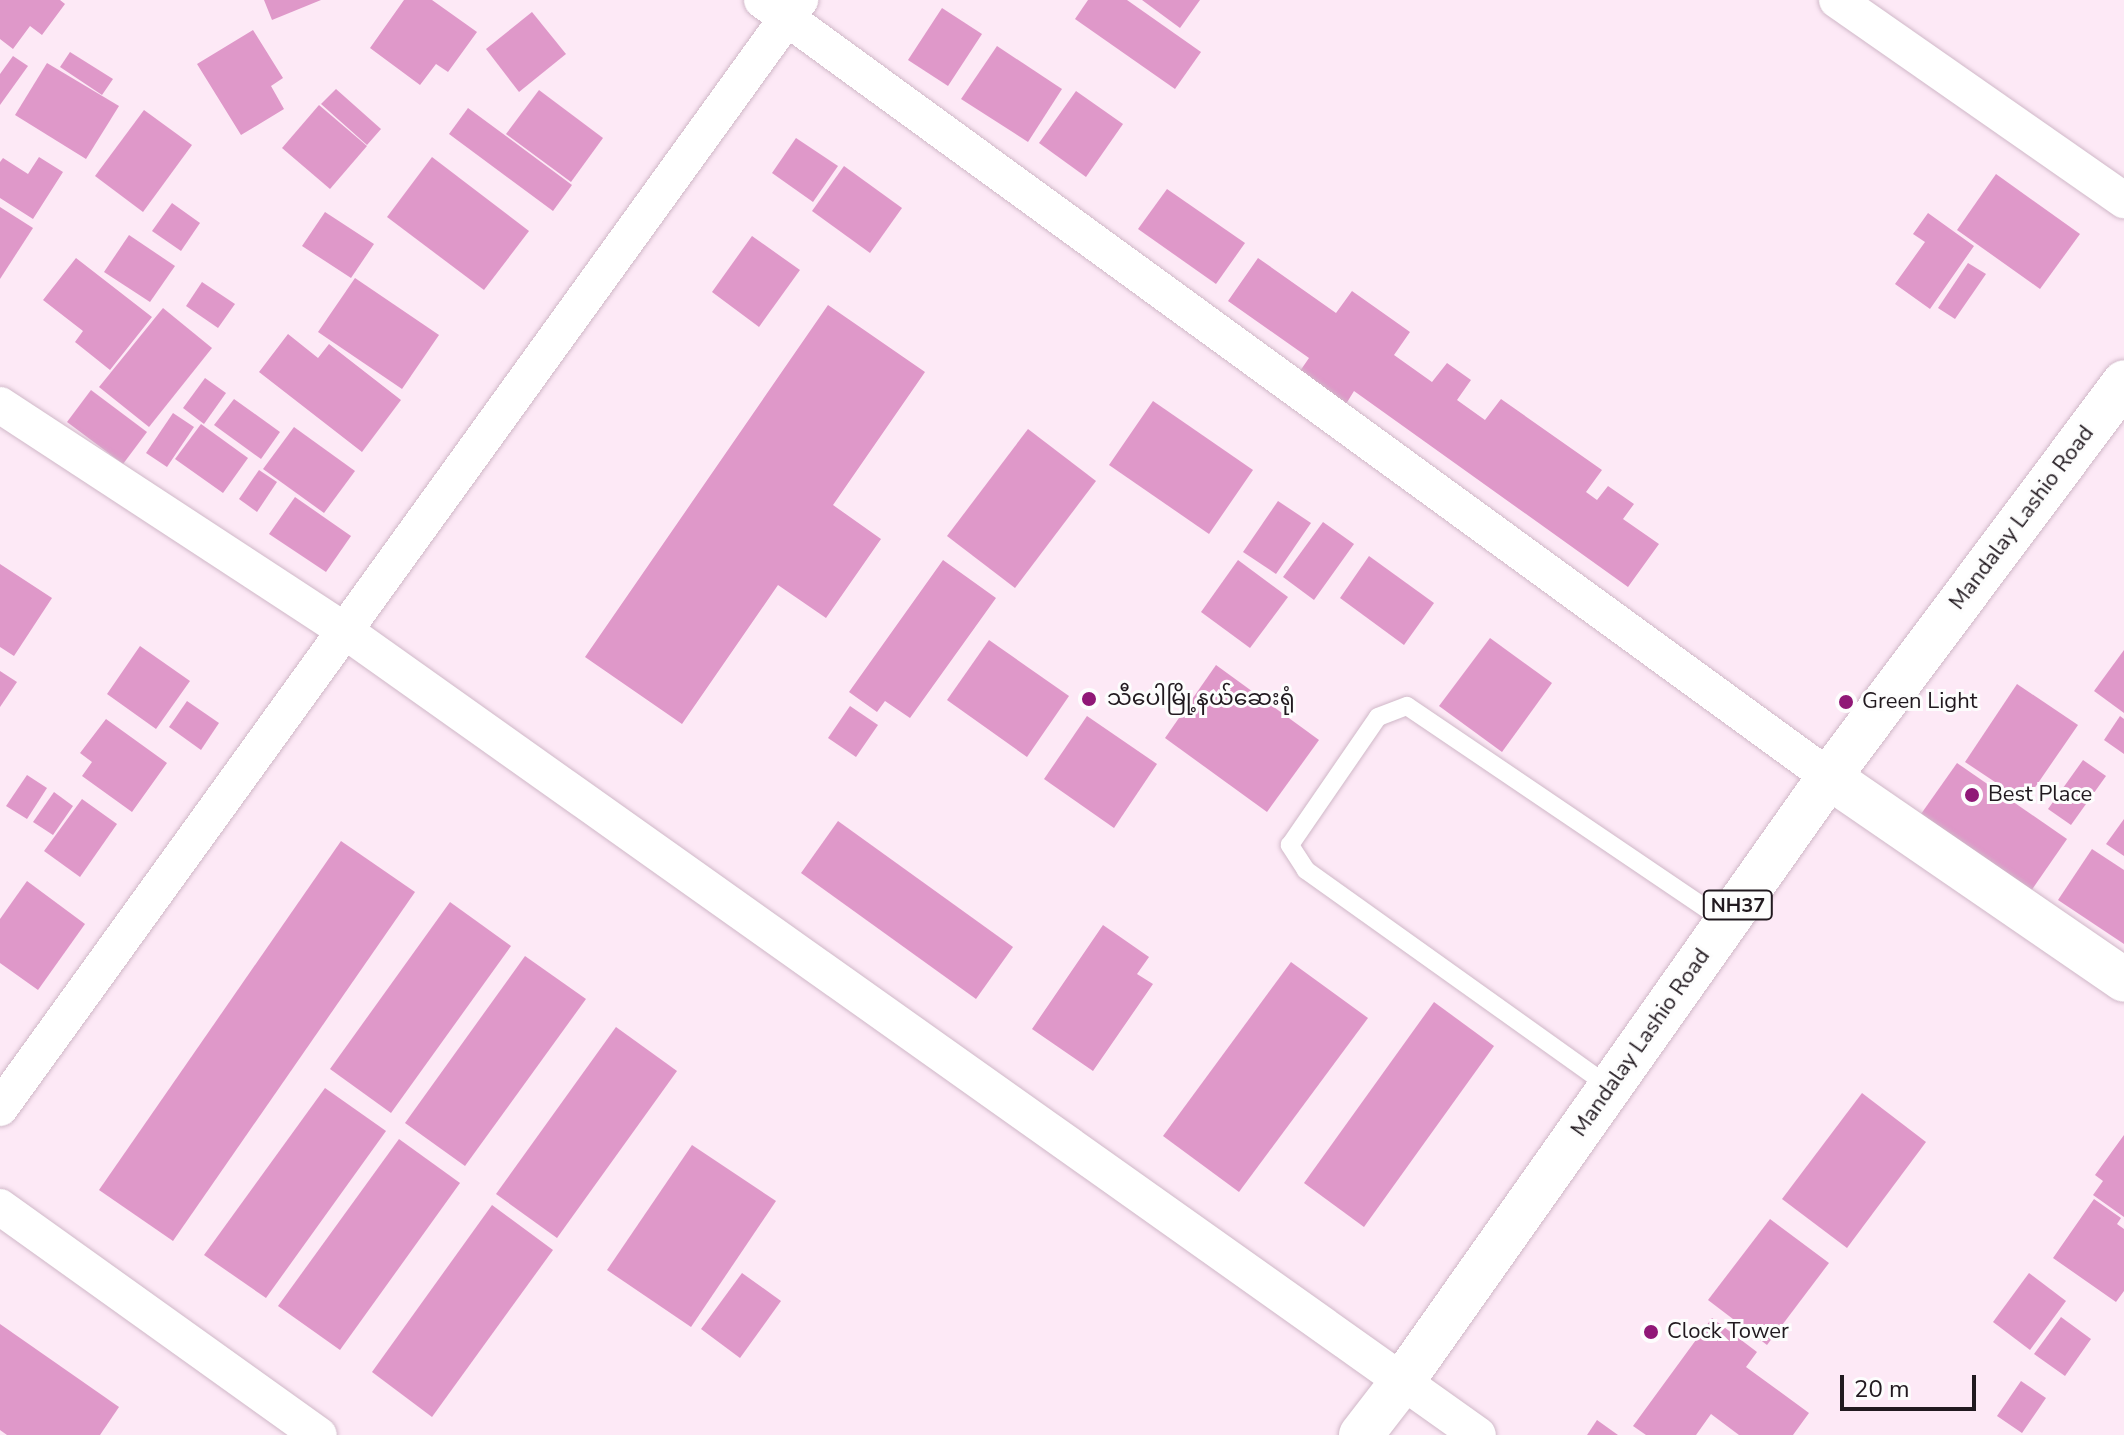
<!DOCTYPE html>
<html>
<head>
<meta charset="utf-8">
<style>
  body { margin:0 }
  #map { position:relative; width:2124px; height:1435px; overflow:hidden; background:#fde9f6; font-family:"Nunito Sans","Noto Sans Myanmar",sans-serif }
  div>[style] { position:absolute }
  .building>* { inset:0; background:#df98c9 }
  .roads { filter:drop-shadow(0 0 2px #d0b8c8) drop-shadow(0 0 2px #d0b8c8) }
  .lane>* { height:18px; margin:-9px; padding:0 9px; transform-origin:9px; border-radius:9px; background:#fff }
  .street>* { height:36px; margin:-18px; padding:0 18px; transform-origin:18px; border-radius:18px; background:#fff }
  .secondary>* { height:44px; margin:-22px; padding:0 22px; transform-origin:22px; border-radius:22px; background:#fff }
  .highway>* { height:44px; margin:-22px; padding:0 22px; transform-origin:22px; border-radius:22px; background:#fff }
  .dots>* { width:22px; height:22px; translate:-50% -50%; box-sizing:border-box; border:4px solid #fdfdfd; border-radius:50% }
  span { translate:-50% -50%; white-space:nowrap; text-align:center; line-height:1.15; -webkit-text-stroke:6px #fdfdfd; paint-order:stroke }
  .shield-label span { padding:2px 6px; background:#fdfdfd; border:2px solid; border-radius:6px; -webkit-text-stroke-width:0 }
  .shield-label { font-size:20px; color:#21191f; font-weight:700 }
  .street-label { font-size:22px; color:#21191f }
  .poi-label { font-size:22px; color:#21191f }
  .left { translate:0 -50%; text-align:left }
  .scale { position:absolute; left:1840px; top:1375px; width:136px; height:36px; box-sizing:border-box; border:4px solid #21191f; border-top:0; padding-left:10px; font-size:24px; line-height:28px; white-space:nowrap; color:#21191f; -webkit-text-stroke:6px #fdfdfd; paint-order:stroke }
</style>
</head>
<body>
<div id="map">
  <div class="building">
    <div style="clip-path:polygon(0 0,60px 0,65px 4px,42px 35px,30px 26px,13px 49px,0 39px)"></div>
    <div style="clip-path:polygon(264px 0,321px 0,272px 20px)"></div>
    <div style="clip-path:polygon(404px 0,432px 0,477px 32px,448px 72px,436px 64px,420px 85px,370px 48px)"></div>
    <div style="clip-path:polygon(1088px 0,1127px 0,1201px 52px,1175px 89px,1075px 19px)"></div>
    <div style="clip-path:polygon(1142px 0,1200px 0,1180px 28px)"></div>
    <div style="clip-path:polygon(942px 8px,982px 34px,948px 86px,908px 60px)"></div>
    <div style="clip-path:polygon(532px 12px,566px 54px,519px 92px,486px 49px)"></div>
    <div style="clip-path:polygon(253px 30px,283px 78px,271px 86px,284px 109px,241px 135px,197px 64px)"></div>
    <div style="clip-path:polygon(997px 46px,1062px 89px,1028px 142px,961px 99px)"></div>
    <div style="clip-path:polygon(70px 52px,113px 79px,102px 95px,60px 67px)"></div>
    <div style="clip-path:polygon(13px 56px,28px 66px,0 105px,0 74px)"></div>
    <div style="clip-path:polygon(47px 63px,119px 106px,86px 159px,15px 115px)"></div>
    <div style="clip-path:polygon(336px 89px,381px 129px,367px 145px,321px 104px)"></div>
    <div style="clip-path:polygon(539px 90px,603px 138px,571px 182px,506px 134px)"></div>
    <div style="clip-path:polygon(1076px 91px,1123px 124px,1086px 177px,1039px 143px)"></div>
    <div style="clip-path:polygon(319px 105px,367px 146px,330px 189px,282px 148px)"></div>
    <div style="clip-path:polygon(468px 108px,572px 185px,553px 211px,449px 134px)"></div>
    <div style="clip-path:polygon(144px 110px,192px 145px,143px 212px,95px 176px)"></div>
    <div style="clip-path:polygon(796px 138px,838px 166px,813px 202px,772px 173px)"></div>
    <div style="clip-path:polygon(39px 157px,63px 172px,33px 219px,0 198px,0 162px,3px 158px,28px 174px)"></div>
    <div style="clip-path:polygon(432px 157px,529px 231px,484px 290px,387px 217px)"></div>
    <div style="clip-path:polygon(844px 166px,902px 208px,870px 253px,812px 211px)"></div>
    <div style="clip-path:polygon(1996px 174px,2080px 234px,2040px 289px,1957px 230px)"></div>
    <div style="clip-path:polygon(1167px 189px,1245px 243px,1216px 284px,1138px 229px)"></div>
    <div style="clip-path:polygon(172px 203px,200px 223px,181px 251px,152px 231px)"></div>
    <div style="clip-path:polygon(0 207px,33px 228px,0 279px)"></div>
    <div style="clip-path:polygon(325px 212px,374px 244px,351px 278px,302px 246px)"></div>
    <div style="clip-path:polygon(1928px 213px,1974px 246px,1930px 309px,1895px 284px,1925px 242px,1913px 234px)"></div>
    <div style="clip-path:polygon(129px 235px,175px 266px,150px 302px,104px 272px)"></div>
    <div style="clip-path:polygon(752px 236px,800px 270px,759px 327px,712px 292px)"></div>
    <div style="clip-path:polygon(76px 258px,152px 317px,110px 370px,75px 342px,83px 331px,43px 300px)"></div>
    <div style="clip-path:polygon(1258px 258px,1336px 313px,1352px 291px,1410px 332px,1394px 355px,1432px 382px,1447px 363px,1471px 380px,1457px 400px,1485px 420px,1501px 399px,1602px 470px,1586px 492px,1597px 500px,1608px 486px,1634px 504px,1623px 519px,1659px 544px,1628px 587px,1354px 391px,1346px 404px,1300px 371px,1309px 358px,1228px 301px)"></div>
    <div style="clip-path:polygon(1968px 263px,1986px 274px,1955px 319px,1938px 308px)"></div>
    <div style="clip-path:polygon(355px 278px,439px 335px,402px 389px,318px 332px)"></div>
    <div style="clip-path:polygon(202px 282px,235px 304px,218px 328px,186px 306px)"></div>
    <div style="clip-path:polygon(828px 305px,925px 372px,833px 505px,881px 539px,826px 618px,778px 585px,682px 724px,585px 657px)"></div>
    <div style="clip-path:polygon(163px 308px,212px 348px,149px 427px,99px 387px)"></div>
    <div style="clip-path:polygon(288px 334px,318px 358px,329px 344px,401px 400px,362px 452px,259px 372px)"></div>
    <div style="clip-path:polygon(205px 378px,226px 393px,204px 424px,183px 408px)"></div>
    <div style="clip-path:polygon(91px 390px,147px 432px,123px 464px,67px 422px)"></div>
    <div style="clip-path:polygon(234px 399px,280px 432px,261px 459px,214px 425px)"></div>
    <div style="clip-path:polygon(1153px 401px,1253px 470px,1209px 534px,1109px 465px)"></div>
    <div style="clip-path:polygon(173px 413px,194px 427px,167px 467px,146px 453px)"></div>
    <div style="clip-path:polygon(201px 424px,248px 458px,223px 493px,175px 459px)"></div>
    <div style="clip-path:polygon(294px 427px,355px 471px,324px 513px,263px 469px)"></div>
    <div style="clip-path:polygon(1028px 429px,1096px 481px,1015px 588px,947px 536px)"></div>
    <div style="clip-path:polygon(259px 470px,277px 482px,257px 512px,239px 499px)"></div>
    <div style="clip-path:polygon(295px 497px,351px 536px,326px 572px,269px 534px)"></div>
    <div style="clip-path:polygon(1278px 501px,1311px 523px,1276px 574px,1243px 552px)"></div>
    <div style="clip-path:polygon(1323px 522px,1354px 544px,1314px 600px,1283px 577px)"></div>
    <div style="clip-path:polygon(1369px 556px,1434px 603px,1404px 645px,1340px 598px)"></div>
    <div style="clip-path:polygon(943px 560px,996px 598px,910px 718px,885px 701px,877px 712px,849px 692px)"></div>
    <div style="clip-path:polygon(1238px 560px,1288px 597px,1250px 648px,1201px 612px)"></div>
    <div style="clip-path:polygon(0 564px,52px 598px,14px 656px,0 647px)"></div>
    <div style="clip-path:polygon(1490px 638px,1552px 683px,1502px 752px,1439px 706px)"></div>
    <div style="clip-path:polygon(989px 640px,1069px 696px,1027px 757px,947px 700px)"></div>
    <div style="clip-path:polygon(140px 646px,190px 681px,156px 729px,107px 694px)"></div>
    <div style="clip-path:polygon(2124px 650px,2124px 713px,2094px 691px)"></div>
    <div style="clip-path:polygon(1216px 665px,1319px 740px,1267px 812px,1165px 738px)"></div>
    <div style="clip-path:polygon(0 671px,17px 682px,0 707px)"></div>
    <div style="clip-path:polygon(2017px 684px,2078px 725px,2025px 802px,1965px 762px)"></div>
    <div style="clip-path:polygon(187px 701px,219px 723px,201px 750px,169px 727px)"></div>
    <div style="clip-path:polygon(850px 706px,878px 725px,856px 757px,828px 738px)"></div>
    <div style="clip-path:polygon(1087px 716px,1157px 764px,1114px 828px,1044px 779px)"></div>
    <div style="clip-path:polygon(2120px 716px,2124px 719px,2124px 754px,2104px 740px)"></div>
    <div style="clip-path:polygon(106px 719px,167px 763px,132px 812px,82px 776px,92px 762px,80px 753px)"></div>
    <div style="clip-path:polygon(2083px 760px,2106px 776px,2071px 825px,2048px 809px)"></div>
    <div style="clip-path:polygon(1957px 763px,2067px 839px,2031px 891px,1921px 814px)"></div>
    <div style="clip-path:polygon(27px 775px,47px 788px,27px 819px,6px 806px)"></div>
    <div style="clip-path:polygon(54px 792px,73px 806px,53px 835px,33px 822px)"></div>
    <div style="clip-path:polygon(82px 799px,117px 824px,80px 877px,44px 851px)"></div>
    <div style="clip-path:polygon(2124px 819px,2124px 856px,2106px 844px)"></div>
    <div style="clip-path:polygon(838px 821px,1013px 947px,976px 999px,801px 873px)"></div>
    <div style="clip-path:polygon(341px 841px,415px 892px,173px 1241px,99px 1190px)"></div>
    <div style="clip-path:polygon(2092px 849px,2124px 870px,2124px 944px,2058px 900px)"></div>
    <div style="clip-path:polygon(27px 881px,85px 924px,38px 990px,0 963px,0 919px)"></div>
    <div style="clip-path:polygon(450px 902px,511px 946px,391px 1113px,330px 1069px)"></div>
    <div style="clip-path:polygon(1103px 925px,1149px 957px,1137px 974px,1153px 984px,1093px 1071px,1032px 1029px)"></div>
    <div style="clip-path:polygon(525px 956px,586px 999px,465px 1166px,405px 1123px)"></div>
    <div style="clip-path:polygon(1291px 962px,1368px 1018px,1239px 1192px,1163px 1136px)"></div>
    <div style="clip-path:polygon(1434px 1002px,1494px 1046px,1364px 1227px,1304px 1183px)"></div>
    <div style="clip-path:polygon(616px 1027px,677px 1071px,557px 1238px,496px 1194px)"></div>
    <div style="clip-path:polygon(325px 1088px,386px 1131px,266px 1298px,204px 1255px)"></div>
    <div style="clip-path:polygon(1862px 1093px,1926px 1142px,1847px 1248px,1782px 1199px)"></div>
    <div style="clip-path:polygon(2124px 1135px,2124px 1217px,2093px 1195px,2103px 1181px,2095px 1175px)"></div>
    <div style="clip-path:polygon(399px 1139px,460px 1183px,340px 1350px,278px 1306px)"></div>
    <div style="clip-path:polygon(692px 1145px,776px 1201px,691px 1327px,607px 1270px)"></div>
    <div style="clip-path:polygon(2094px 1199px,2121px 1218px,2117px 1224px,2124px 1229px,2124px 1291px,2116px 1302px,2053px 1258px)"></div>
    <div style="clip-path:polygon(492px 1205px,553px 1250px,432px 1417px,372px 1372px)"></div>
    <div style="clip-path:polygon(1770px 1219px,1829px 1263px,1767px 1345px,1708px 1300px)"></div>
    <div style="clip-path:polygon(742px 1273px,781px 1301px,740px 1358px,701px 1329px)"></div>
    <div style="clip-path:polygon(2029px 1273px,2066px 1301px,2030px 1350px,1993px 1322px)"></div>
    <div style="clip-path:polygon(2061px 1317px,2091px 1339px,2065px 1376px,2034px 1354px)"></div>
    <div style="clip-path:polygon(1712px 1318px,1757px 1352px,1746px 1367px,1809px 1413px,1793px 1435px,1739px 1435px,1711px 1414px,1696px 1435px,1646px 1435px,1633px 1426px)"></div>
    <div style="clip-path:polygon(0 1324px,119px 1407px,100px 1435px,7px 1435px,0 1430px)"></div>
    <div style="clip-path:polygon(2021px 1381px,2046px 1398px,2022px 1433px,1997px 1416px)"></div>
    <div style="clip-path:polygon(1597px 1420px,1618px 1435px,1587px 1435px)"></div>
  </div>
  <div class="roads">
    <div class="lane">
      <div style="left:1610px;top:1087px;width:374px;rotate:-144.5deg"></div>
      <div style="left:1306px;top:870px;width:30px;rotate:-123deg"></div>
      <div style="left:1290px;top:845px;width:155px;rotate:-55.5deg"></div>
      <div style="left:1378px;top:717px;width:31px;rotate:-21deg"></div>
      <div style="left:1407px;top:706px;width:385px;rotate:34.1deg"></div>
    </div>
    <div class="street">
      <div style="left:762px;top:0;width:1320px;rotate:36.06deg"></div>
      <div style="left:1837px;top:0;width:350px;rotate:34.9deg"></div>
      <div style="left:0;top:405px;width:412px;rotate:33.2deg"></div>
      <div style="left:345px;top:631px;width:1389px;rotate:35.36deg"></div>
      <div style="left:0;top:1108px;width:1367px;rotate:-54.17deg"></div>
      <div style="left:0;top:1207px;width:392px;rotate:35.6deg"></div>
    </div>
    <div class="secondary">
      <div style="left:1829px;top:777px;width:358px;rotate:34.5deg"></div>
    </div>
    <div class="highway">
      <div style="left:1361px;top:1435px;width:67px;rotate:-52.3deg"></div>
      <div style="left:1402px;top:1382px;width:741px;rotate:-54.79deg"></div>
      <div style="left:1829px;top:777px;width:493px;rotate:-53.2deg"></div>
    </div>
  </div>
  <div class="dots">
    <div style="left:1089px;top:699px;background:#901877"></div>
    <div style="left:1846px;top:702px;background:#901877"></div>
    <div style="left:1972px;top:795px;background:#901877"></div>
    <div style="left:1651px;top:1332px;background:#901877"></div>
  </div>
  <div class="shield-label">
    <span style="left:1738px;top:905px">NH37</span>
  </div>
  <div class="street-label">
    <span style="left:2022px;top:518px;rotate:-53deg">Mandalay Lashio Road</span>
    <span style="left:1641px;top:1043px;rotate:-55deg">Mandalay Lashio Road</span>
  </div>
  <div class="poi-label">
    <span class="left" style="left:1107px;top:699px">သီပေါမြို့နယ်ဆေးရုံ</span>
    <span class="left" style="left:1862px;top:702px">Green Light</span>
    <span class="left" style="left:1988px;top:795px">Best Place</span>
    <span class="left" style="left:1667px;top:1332px">Clock Tower</span>
  </div>
  <div class="scale">20 m</div>
</div>
</body>
</html>
